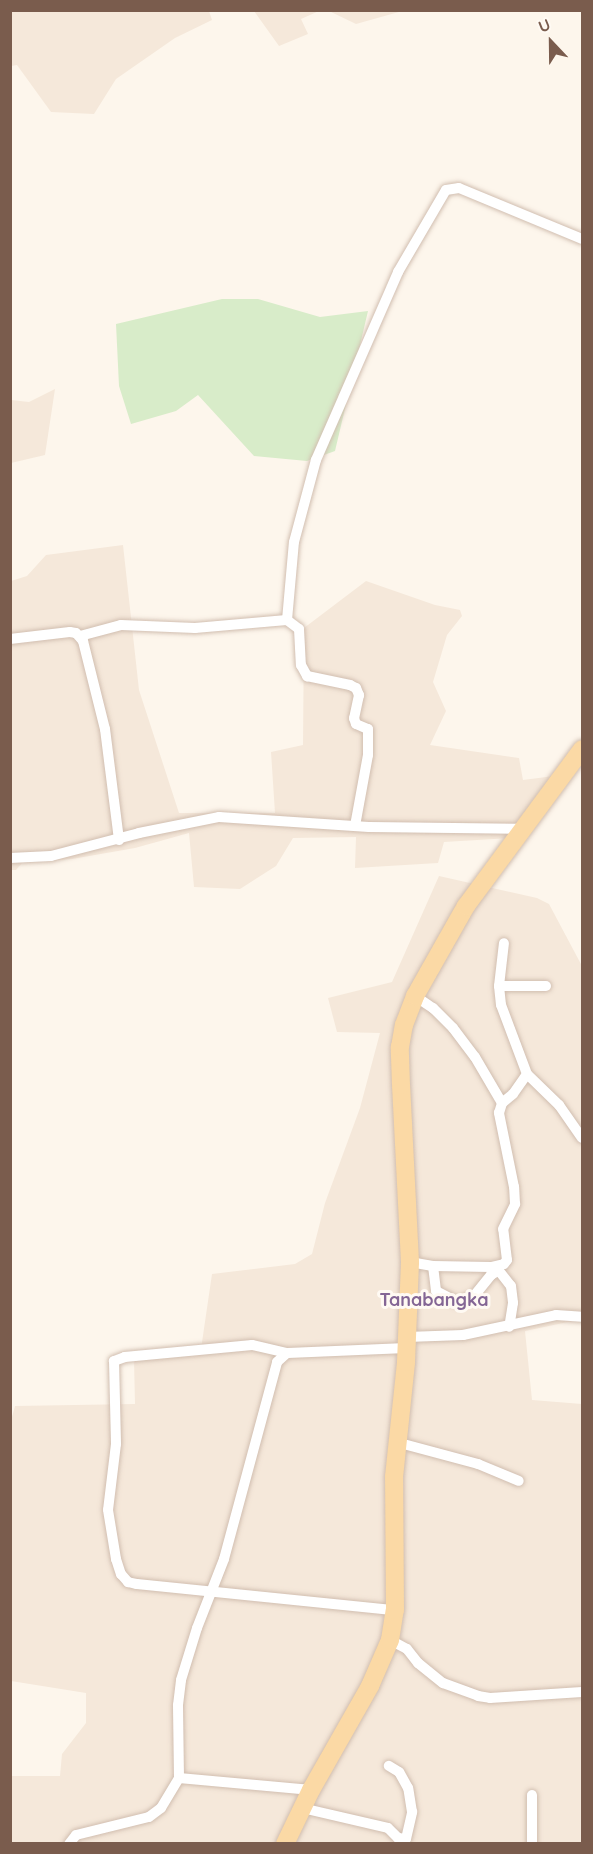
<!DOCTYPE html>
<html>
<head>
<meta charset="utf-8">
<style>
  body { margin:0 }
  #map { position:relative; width:593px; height:1854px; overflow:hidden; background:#fdf6ec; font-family:Quicksand,sans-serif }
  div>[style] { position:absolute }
  .residential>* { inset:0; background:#f5e8da }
  .green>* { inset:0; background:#d8ecc9 }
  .roads { filter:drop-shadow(0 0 2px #d1beb0) drop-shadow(0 0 2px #d1beb0) }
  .street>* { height:10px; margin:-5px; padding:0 5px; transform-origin:5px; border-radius:5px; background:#fff }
  .primary>* { height:18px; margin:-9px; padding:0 9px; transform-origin:9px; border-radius:9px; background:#fbd9a5 }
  span { translate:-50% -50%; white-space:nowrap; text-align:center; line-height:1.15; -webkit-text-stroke:6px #fffaf3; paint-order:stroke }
  .quarter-label { font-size:18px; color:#846695; font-weight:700 }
  .frame { position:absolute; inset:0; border:12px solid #7a5c4d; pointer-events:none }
  .north { position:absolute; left:521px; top:12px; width:60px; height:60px; -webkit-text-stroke:4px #fffaf3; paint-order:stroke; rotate:338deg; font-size:16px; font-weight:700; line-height:24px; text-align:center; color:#7a5c4d }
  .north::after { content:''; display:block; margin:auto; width:21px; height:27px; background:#7a5c4d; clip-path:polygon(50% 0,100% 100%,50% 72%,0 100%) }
</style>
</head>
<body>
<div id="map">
  <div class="residential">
    <div style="clip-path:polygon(406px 10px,356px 24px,329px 11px,329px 10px)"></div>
    <div style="clip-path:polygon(10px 11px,209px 11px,212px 20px,175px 38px,116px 79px,94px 114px,51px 112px,17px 65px,11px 66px)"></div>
    <div style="clip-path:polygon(254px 11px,319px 11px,301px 19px,308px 34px,279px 46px)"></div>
    <div style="clip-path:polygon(55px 389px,45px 455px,11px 463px,11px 400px,29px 402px)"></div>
    <div style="clip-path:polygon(123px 545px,139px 690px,179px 813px,275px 813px,271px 752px,303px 745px,304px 628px,366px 581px,435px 605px,460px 610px,462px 616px,447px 635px,433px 682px,446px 711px,430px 745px,519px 758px,523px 780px,554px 776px,525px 837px,444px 842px,438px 863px,355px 868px,356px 837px,293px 838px,276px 866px,240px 889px,194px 887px,189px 833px,135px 848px,72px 859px,22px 863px,16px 870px,11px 870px,11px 581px,27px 576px,46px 555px)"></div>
    <div style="clip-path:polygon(439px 876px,537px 898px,549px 904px,582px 966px,582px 1319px,525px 1331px,532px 1400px,582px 1404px,582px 1843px,11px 1844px,11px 1776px,60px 1776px,62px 1754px,86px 1723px,86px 1693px,11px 1681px,10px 1424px,15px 1406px,135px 1404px,134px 1360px,201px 1349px,212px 1274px,295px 1264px,312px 1254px,325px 1203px,360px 1108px,380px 1033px,337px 1032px,328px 998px,392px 982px)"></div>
  </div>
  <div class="green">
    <div style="clip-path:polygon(222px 299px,258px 299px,320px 317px,368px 311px,335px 451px,307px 461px,254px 456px,198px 395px,176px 411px,131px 424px,119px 386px,116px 324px)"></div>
  </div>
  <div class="roads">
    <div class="street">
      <div style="left:287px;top:620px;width:15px;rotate:37deg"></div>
      <div style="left:299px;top:629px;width:36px;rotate:87deg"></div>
      <div style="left:301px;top:665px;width:13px;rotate:61deg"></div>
      <div style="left:307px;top:676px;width:44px;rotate:11.8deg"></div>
      <div style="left:350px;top:685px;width:7px;rotate:27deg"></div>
      <div style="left:356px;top:688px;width:8px;rotate:67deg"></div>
      <div style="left:359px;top:695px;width:24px;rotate:102deg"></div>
      <div style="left:354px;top:718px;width:6px;rotate:72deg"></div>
      <div style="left:356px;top:724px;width:13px;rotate:23deg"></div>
      <div style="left:368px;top:729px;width:26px;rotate:90deg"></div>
      <div style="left:368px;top:755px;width:72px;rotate:100.4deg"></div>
      <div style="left:80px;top:636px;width:42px;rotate:-15deg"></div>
      <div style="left:121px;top:625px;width:74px;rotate:2.3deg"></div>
      <div style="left:195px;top:628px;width:92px;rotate:-5deg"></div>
      <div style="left:287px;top:620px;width:78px;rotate:-84.9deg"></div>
      <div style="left:294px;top:542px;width:85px;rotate:-75deg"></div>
      <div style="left:316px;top:460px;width:205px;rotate:-66.4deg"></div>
      <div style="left:398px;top:272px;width:95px;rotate:-59.7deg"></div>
      <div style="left:446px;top:190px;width:13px;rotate:-9deg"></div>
      <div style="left:459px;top:188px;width:133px;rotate:22.5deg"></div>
      <div style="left:10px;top:639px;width:60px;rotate:-6.7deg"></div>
      <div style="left:70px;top:632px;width:6px;rotate:9deg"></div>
      <div style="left:76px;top:633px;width:11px;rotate:49deg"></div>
      <div style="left:83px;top:641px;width:91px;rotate:76deg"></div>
      <div style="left:105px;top:729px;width:112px;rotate:82.8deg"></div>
      <div style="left:10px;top:858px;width:41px;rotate:-2.8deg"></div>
      <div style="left:51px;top:856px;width:91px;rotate:-14.6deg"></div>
      <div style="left:139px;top:833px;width:82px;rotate:-11.3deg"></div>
      <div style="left:219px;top:817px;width:150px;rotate:3.8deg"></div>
      <div style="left:369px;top:827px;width:153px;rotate:0.7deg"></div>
      <div style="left:499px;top:986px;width:47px"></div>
      <div style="left:415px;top:996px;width:22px;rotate:34deg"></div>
      <div style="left:433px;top:1008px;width:28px;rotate:45deg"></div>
      <div style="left:453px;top:1028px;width:36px;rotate:53deg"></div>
      <div style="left:475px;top:1057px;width:53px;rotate:59.6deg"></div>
      <div style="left:527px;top:1074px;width:45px;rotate:44.1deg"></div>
      <div style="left:559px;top:1105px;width:40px;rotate:55.1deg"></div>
      <div style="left:410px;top:1262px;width:23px;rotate:10deg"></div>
      <div style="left:433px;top:1266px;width:58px;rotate:1deg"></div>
      <div style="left:491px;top:1267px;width:13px;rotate:-13deg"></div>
      <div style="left:504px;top:1264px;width:5px;rotate:-53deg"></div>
      <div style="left:507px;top:1260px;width:31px;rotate:-97deg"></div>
      <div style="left:503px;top:1229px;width:28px;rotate:-64deg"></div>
      <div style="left:515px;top:1204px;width:17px;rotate:-93deg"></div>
      <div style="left:514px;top:1187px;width:76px;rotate:-101.5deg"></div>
      <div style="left:499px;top:1113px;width:10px;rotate:-73deg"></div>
      <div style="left:502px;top:1103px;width:14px;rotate:-39deg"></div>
      <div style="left:513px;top:1094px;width:24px;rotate:-55deg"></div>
      <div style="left:527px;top:1074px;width:74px;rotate:-110.6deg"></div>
      <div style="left:501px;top:1005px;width:19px;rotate:-96deg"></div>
      <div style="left:499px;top:986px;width:43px;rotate:-83.4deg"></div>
      <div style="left:433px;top:1266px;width:25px;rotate:83deg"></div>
      <div style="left:436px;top:1291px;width:25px;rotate:27deg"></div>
      <div style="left:458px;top:1302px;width:17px;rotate:-21deg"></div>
      <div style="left:474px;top:1296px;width:27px;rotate:-51deg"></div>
      <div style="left:491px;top:1275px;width:9px;rotate:-32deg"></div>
      <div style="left:496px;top:1267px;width:24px;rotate:52deg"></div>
      <div style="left:511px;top:1286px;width:17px;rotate:83deg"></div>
      <div style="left:513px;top:1303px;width:24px;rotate:99deg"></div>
      <div style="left:407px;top:1337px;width:56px;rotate:-2deg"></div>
      <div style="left:463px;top:1335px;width:95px;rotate:-12.1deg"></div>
      <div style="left:556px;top:1315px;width:26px;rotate:4deg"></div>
      <div style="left:287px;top:1353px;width:36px;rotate:-167deg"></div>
      <div style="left:252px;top:1345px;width:128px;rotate:174.6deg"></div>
      <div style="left:125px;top:1357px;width:12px;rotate:160deg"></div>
      <div style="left:114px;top:1361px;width:83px;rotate:88.6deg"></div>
      <div style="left:116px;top:1444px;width:66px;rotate:96.9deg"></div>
      <div style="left:108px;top:1510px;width:50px;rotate:80.7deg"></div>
      <div style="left:116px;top:1559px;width:16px;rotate:72deg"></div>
      <div style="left:121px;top:1574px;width:11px;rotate:49deg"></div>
      <div style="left:128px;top:1582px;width:9px;rotate:13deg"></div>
      <div style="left:137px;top:1584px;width:259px;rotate:5.8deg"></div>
      <div style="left:396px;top:1442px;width:85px;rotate:15deg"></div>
      <div style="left:478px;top:1464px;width:44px;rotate:22.5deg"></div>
      <div style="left:390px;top:1640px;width:19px;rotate:28deg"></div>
      <div style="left:407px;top:1649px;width:18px;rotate:52deg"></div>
      <div style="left:418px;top:1663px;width:32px;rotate:39deg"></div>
      <div style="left:443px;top:1683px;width:37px;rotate:20deg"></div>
      <div style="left:478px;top:1696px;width:12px;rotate:9deg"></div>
      <div style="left:490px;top:1698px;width:92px;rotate:-3.7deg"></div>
      <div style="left:179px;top:1778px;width:73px;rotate:-90.8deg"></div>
      <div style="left:178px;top:1705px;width:25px;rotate:-83deg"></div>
      <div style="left:181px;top:1680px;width:54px;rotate:-72.9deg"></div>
      <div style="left:197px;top:1628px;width:74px;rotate:-68.6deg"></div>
      <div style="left:224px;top:1559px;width:204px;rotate:-74.9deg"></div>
      <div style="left:277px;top:1362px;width:13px;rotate:-42deg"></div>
      <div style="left:287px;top:1353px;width:120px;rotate:-2.4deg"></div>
      <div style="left:302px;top:1808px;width:88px;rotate:13.1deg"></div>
      <div style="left:388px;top:1828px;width:14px;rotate:45deg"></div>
      <div style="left:398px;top:1838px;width:8px;rotate:7deg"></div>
      <div style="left:406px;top:1839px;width:28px;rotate:-77deg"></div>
      <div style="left:412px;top:1812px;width:24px;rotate:-99deg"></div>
      <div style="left:408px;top:1788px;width:18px;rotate:-119deg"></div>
      <div style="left:399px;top:1772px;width:12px;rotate:-149deg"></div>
      <div style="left:69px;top:1844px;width:11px;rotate:-52deg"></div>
      <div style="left:76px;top:1835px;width:75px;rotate:-13.9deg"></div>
      <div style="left:149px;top:1817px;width:15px;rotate:-37deg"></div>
      <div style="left:161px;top:1808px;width:35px;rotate:-59deg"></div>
      <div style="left:179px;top:1778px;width:133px;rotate:5.2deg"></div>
      <div style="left:532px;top:1844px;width:49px;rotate:-90deg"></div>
    </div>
    <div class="primary">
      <div style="left:285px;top:1844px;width:60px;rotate:-64.3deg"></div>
      <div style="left:311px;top:1790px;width:120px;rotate:-60.4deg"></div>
      <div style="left:370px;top:1686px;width:50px;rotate:-66.5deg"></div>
      <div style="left:390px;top:1640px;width:30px;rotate:-81deg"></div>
      <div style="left:395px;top:1610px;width:133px;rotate:-90.4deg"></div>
      <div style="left:394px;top:1477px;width:116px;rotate:-84deg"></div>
      <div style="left:406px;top:1362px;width:100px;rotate:-87.7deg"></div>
      <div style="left:410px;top:1262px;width:177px;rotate:-92.9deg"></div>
      <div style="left:401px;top:1085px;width:38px;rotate:-92deg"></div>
      <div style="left:400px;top:1047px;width:22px;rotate:-80deg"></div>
      <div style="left:404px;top:1025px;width:31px;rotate:-69deg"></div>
      <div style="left:415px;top:996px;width:103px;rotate:-60.5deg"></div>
      <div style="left:466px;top:906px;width:195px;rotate:-53.5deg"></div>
    </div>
  </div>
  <div class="quarter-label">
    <span style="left:434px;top:1300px">Tanabangka</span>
  </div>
  <div class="frame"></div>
  <div class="north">U</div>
</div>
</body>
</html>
